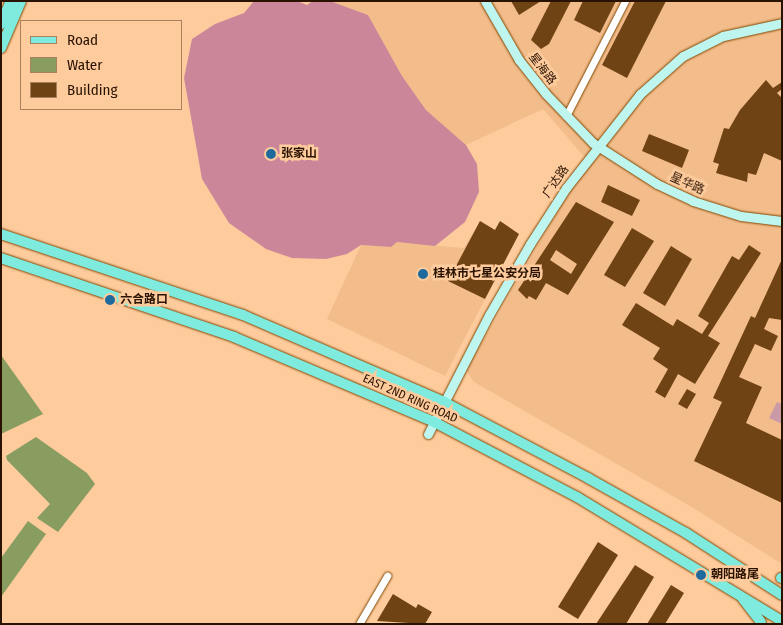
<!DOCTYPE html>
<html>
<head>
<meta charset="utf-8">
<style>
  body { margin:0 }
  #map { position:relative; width:783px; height:625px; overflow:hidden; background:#fecb9d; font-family:"Fira Sans Condensed","Noto Sans SC",sans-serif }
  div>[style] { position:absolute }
  .built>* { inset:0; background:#f3bd8b }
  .green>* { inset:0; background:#ca9ba6 }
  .forest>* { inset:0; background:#cb8799 }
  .water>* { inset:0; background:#8a9d61 }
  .building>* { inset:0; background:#704314 }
  .roads { filter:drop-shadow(0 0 1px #804903) drop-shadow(0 0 1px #804903) }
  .street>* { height:7px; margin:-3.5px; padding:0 3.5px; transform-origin:3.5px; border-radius:3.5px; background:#fff }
  .secondary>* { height:9px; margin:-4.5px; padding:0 4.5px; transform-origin:4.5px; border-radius:4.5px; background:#bff5ef }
  .primary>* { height:10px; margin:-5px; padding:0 5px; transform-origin:5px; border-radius:5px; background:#7febdf }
  .dots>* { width:14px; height:14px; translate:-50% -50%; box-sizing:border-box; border:2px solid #fecb9d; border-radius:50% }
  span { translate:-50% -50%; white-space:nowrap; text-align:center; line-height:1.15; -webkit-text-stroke:5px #fecb9d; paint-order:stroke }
  .street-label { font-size:12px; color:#291200 }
  .poi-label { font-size:12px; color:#291200; font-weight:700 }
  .left { translate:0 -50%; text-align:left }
  .frame { position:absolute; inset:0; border:2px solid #291200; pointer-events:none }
  .legend { position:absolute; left:20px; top:20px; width:162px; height:90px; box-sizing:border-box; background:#fecb9d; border:1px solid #a9815e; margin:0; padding:6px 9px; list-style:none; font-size:15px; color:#291200 }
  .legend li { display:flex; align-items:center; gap:10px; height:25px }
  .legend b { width:25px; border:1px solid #a9815e }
</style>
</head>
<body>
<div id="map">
  <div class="built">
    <div style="clip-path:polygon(330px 1px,782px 1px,782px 564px,690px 506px,474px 382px,466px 370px,587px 160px,543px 109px,466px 145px,426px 110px,402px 76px,368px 15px)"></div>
    <div style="clip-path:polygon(480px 221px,495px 230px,500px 221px,519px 234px,445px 376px,327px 319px,361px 245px,390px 247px,396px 242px,464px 248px)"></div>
  </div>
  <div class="green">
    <div style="clip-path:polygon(777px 402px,782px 404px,782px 424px,769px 418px)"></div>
  </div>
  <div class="forest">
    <div style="clip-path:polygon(254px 1px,297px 1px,307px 5px,313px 1px,330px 1px,368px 15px,402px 76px,426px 110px,466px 145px,477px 164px,479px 192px,465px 222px,435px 246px,397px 242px,391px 247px,361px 245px,347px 254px,326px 259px,292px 258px,266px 249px,229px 223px,202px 179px,184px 78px,192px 39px,215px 24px,244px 13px)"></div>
  </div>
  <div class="water">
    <div style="clip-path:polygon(1px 355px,43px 414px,1px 434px)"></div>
    <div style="clip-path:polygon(36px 437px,87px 473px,95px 484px,58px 532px,37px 518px,50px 504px,7px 460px,6px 456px)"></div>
    <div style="clip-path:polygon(28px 521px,46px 534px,1px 597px,1px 558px)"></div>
  </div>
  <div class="building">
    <div style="clip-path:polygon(511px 1px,541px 1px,519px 15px)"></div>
    <div style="clip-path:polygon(551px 1px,571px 1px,549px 44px,541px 49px,531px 40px)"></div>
    <div style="clip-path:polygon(583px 1px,616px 1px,600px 33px,574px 20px)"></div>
    <div style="clip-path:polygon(635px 1px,666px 1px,627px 78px,602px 65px)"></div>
    <div style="clip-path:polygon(766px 80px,773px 88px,782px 82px,782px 89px,777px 93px,782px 98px,782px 161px,764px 153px,756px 175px,748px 173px,747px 182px,716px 173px,719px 164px,713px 162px,724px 128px,729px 129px,740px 110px)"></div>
    <div style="clip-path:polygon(649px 134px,689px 150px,682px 168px,642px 151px)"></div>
    <div style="clip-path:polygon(608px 185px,640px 200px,632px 216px,601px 202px)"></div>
    <div style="clip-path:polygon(evenodd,576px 202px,614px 222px,568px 295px,546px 283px,536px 300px,529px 296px,527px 299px,518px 290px,576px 202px,556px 250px,577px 264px,571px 274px,550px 260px,556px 250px)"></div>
    <div style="clip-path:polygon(480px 221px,495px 230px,500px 221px,519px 234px,485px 299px,448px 281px)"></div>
    <div style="clip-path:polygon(632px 228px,654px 241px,625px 287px,604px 275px)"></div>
    <div style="clip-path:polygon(749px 245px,761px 253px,708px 336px,720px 343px,695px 384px,678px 374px,665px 398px,655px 392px,668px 369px,653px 359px,660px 348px,622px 325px,636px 303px,673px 326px,677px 319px,702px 334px,709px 323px,698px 316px,732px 256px,739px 260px)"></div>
    <div style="clip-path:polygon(671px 246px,692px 259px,665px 306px,643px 293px)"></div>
    <div style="clip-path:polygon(782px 259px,782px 320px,769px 318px,764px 329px,778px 336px,771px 351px,755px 344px,739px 377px,762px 387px,746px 423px,782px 440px,782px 503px,694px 461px,722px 402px,713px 398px,751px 316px,755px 318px)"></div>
    <div style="clip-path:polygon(687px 389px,696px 394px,687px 409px,678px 404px)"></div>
    <div style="clip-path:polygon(598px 542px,618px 555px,578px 619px,558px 607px)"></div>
    <div style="clip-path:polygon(635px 565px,654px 577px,626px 624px,596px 624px)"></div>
    <div style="clip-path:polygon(671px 585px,684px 593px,665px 624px,647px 624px)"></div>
    <div style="clip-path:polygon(393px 594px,416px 608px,418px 604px,432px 612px,425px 624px,377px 621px)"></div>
  </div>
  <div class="roads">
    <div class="street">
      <div style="left:566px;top:116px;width:129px;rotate:-62.8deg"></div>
      <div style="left:359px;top:624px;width:56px;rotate:-59.7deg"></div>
    </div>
    <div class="secondary">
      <div style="left:485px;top:1px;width:68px;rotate:60deg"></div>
      <div style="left:519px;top:60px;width:43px;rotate:51.5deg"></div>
      <div style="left:546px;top:94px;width:68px;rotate:46.2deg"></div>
      <div style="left:593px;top:143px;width:76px;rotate:32.6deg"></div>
      <div style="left:657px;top:184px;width:40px;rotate:25deg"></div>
      <div style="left:693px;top:201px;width:50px;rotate:17.4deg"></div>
      <div style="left:741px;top:216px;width:41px;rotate:7deg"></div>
      <div style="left:428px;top:434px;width:134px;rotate:-62.9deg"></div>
      <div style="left:489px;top:315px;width:82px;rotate:-60deg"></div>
      <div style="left:530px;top:244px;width:67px;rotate:-57.3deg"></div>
      <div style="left:566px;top:188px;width:120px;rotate:-51.8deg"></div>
      <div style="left:640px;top:94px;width:57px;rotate:-41.5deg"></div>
      <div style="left:683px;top:56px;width:45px;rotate:-26.6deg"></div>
      <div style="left:723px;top:36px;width:60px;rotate:-12.4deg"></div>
    </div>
    <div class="primary">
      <div style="left:1px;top:24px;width:25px;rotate:-67deg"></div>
      <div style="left:1px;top:48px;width:51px;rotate:-66.9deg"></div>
      <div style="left:1px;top:234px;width:255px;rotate:18.5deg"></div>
      <div style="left:243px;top:315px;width:219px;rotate:23.4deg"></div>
      <div style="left:444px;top:402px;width:163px;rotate:27.8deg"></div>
      <div style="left:588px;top:478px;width:112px;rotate:29.3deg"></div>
      <div style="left:686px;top:533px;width:114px;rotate:32.9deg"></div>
      <div style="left:1px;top:258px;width:246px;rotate:18.7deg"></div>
      <div style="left:234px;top:337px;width:217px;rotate:23deg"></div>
      <div style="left:434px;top:422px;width:161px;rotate:27.7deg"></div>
      <div style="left:577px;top:497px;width:240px;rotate:31.2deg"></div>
      <div style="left:781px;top:578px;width:1px"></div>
      <div style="left:743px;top:599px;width:29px;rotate:52deg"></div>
    </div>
  </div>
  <div class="dots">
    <div style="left:271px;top:154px;background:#1e6a9d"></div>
    <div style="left:423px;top:274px;background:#1e6a9d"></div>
    <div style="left:110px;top:300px;background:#1e6a9d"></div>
    <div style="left:701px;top:575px;background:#1e6a9d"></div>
  </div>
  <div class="street-label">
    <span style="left:542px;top:69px;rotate:52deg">星海路</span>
    <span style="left:556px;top:182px;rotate:-55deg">广达路</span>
    <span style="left:687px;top:184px;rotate:24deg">星华路</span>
    <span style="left:410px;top:399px;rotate:24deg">EAST 2ND RING ROAD</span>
  </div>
  <div class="poi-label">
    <span class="left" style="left:281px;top:154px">张家山</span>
    <span class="left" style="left:433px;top:274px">桂林市七星公安分局</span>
    <span class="left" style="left:120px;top:300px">六合路口</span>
    <span class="left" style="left:711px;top:575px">朝阳路尾</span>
  </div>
  <div class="frame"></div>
  <ul class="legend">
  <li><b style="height:6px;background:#7febdf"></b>Road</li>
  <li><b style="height:14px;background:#8a9d61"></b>Water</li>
  <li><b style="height:14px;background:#704314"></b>Building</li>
  </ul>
</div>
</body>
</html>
